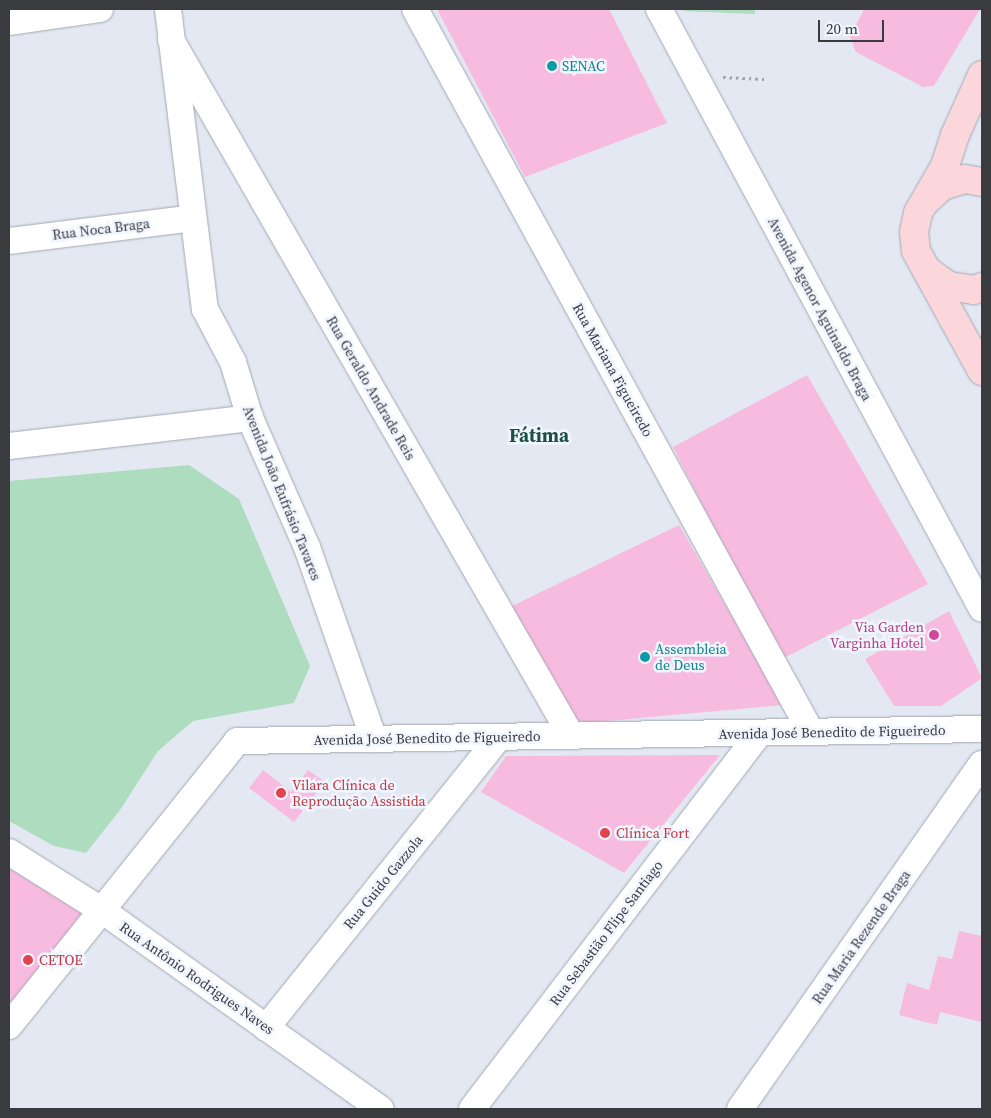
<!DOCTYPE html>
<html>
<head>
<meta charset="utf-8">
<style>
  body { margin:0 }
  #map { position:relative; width:991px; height:1118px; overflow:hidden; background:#e3e8f3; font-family:"Source Serif 4",serif }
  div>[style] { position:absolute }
  .green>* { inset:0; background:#addcbe }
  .building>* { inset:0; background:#f7bbe0 }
  .path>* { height:3px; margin-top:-1.5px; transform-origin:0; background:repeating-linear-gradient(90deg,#a0a3ac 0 2.5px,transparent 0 6.5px) }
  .roads { filter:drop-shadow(0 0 1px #a3a8b2) drop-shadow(0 0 1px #a3a8b2) }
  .minor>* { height:26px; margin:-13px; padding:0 13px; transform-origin:13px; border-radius:13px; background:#fff }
  .secondary>* { height:28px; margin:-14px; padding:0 14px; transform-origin:14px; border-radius:14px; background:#fbd7db }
  .dots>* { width:14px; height:14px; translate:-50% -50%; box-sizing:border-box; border:2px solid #f1f5fe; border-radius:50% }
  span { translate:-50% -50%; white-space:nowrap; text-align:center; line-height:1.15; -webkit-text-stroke:5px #f1f5fe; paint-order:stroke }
  .culture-label { font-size:14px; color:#0d838f }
  .left { translate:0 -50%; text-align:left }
  .street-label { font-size:14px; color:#393b3f }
  .hotel-label { font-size:14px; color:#b23c85 }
  .right { translate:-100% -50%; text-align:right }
  .health-label { font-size:14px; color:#be3a42 }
  .district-label { font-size:19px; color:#1c5042; font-weight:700 }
  .frame { position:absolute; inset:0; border:10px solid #393b3f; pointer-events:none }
  .scale { position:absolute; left:818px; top:20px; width:66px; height:22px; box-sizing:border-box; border:2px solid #393b3f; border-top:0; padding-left:6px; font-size:15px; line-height:18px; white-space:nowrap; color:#393b3f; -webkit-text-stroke:4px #f1f5fe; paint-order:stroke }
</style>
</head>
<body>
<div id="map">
  <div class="green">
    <div style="clip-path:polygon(683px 9px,755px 9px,755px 14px,683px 11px)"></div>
    <div style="clip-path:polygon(189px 465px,239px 499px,310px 666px,294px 703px,193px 721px,158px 751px,120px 810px,86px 853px,54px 846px,9px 821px,9px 481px)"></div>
  </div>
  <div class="building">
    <div style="clip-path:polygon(437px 9px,609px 9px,667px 123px,525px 177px)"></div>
    <div style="clip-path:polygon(864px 9px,980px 9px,934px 86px,923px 87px,856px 52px,850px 37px)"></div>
    <div style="clip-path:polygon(807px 375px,928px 584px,780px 660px,673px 447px)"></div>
    <div style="clip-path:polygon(679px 525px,783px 705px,573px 724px,508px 608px)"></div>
    <div style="clip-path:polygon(949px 611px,982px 678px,941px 706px,894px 706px,865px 659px)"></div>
    <div style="clip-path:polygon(720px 755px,624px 873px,481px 792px,506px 756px)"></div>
    <div style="clip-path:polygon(263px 770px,291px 792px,308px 770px,325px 782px,294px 822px,249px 788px)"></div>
    <div style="clip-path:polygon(9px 868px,86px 916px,9px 1005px)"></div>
    <div style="clip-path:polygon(959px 931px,982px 936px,982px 1022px,940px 1012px,937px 1025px,899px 1015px,907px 983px,929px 990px,938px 956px,952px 959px)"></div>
  </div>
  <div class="path">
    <div style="left:723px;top:77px;width:41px;rotate:2.8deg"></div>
  </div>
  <div class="roads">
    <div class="minor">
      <div style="left:168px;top:9px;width:302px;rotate:83deg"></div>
      <div style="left:205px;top:309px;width:60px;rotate:62.2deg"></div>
      <div style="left:233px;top:362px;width:59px;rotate:73.1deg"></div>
      <div style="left:250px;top:418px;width:141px;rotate:66.2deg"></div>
      <div style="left:307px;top:547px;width:203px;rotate:70.8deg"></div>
      <div style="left:415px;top:9px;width:824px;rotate:61.29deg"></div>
      <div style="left:659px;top:9px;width:681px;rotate:61.7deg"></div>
      <div style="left:9px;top:22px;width:92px;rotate:-8.1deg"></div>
      <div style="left:171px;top:40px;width:802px;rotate:60.08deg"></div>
      <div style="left:9px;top:241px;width:185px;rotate:-7.1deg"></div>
      <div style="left:9px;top:446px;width:243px;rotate:-6.6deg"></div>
      <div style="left:9px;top:852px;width:111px;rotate:32.1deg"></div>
      <div style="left:103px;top:911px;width:341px;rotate:35.5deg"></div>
      <div style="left:9px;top:1026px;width:365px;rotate:-51.3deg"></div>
      <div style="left:237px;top:741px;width:745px;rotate:-0.92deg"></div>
      <div style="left:266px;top:1028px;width:373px;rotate:-51.3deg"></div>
      <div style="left:472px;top:1109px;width:473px;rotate:-52.6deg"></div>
      <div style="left:740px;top:1109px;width:421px;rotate:-55deg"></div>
    </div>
    <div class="secondary">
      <div style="left:982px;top:75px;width:66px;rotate:114.2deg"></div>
      <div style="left:955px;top:135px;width:33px;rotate:108deg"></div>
      <div style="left:945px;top:166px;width:54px;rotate:119.9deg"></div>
      <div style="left:918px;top:213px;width:19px;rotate:102deg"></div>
      <div style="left:914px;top:232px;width:19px;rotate:84deg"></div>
      <div style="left:916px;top:251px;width:137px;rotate:61.2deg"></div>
      <div style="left:927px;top:200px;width:21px;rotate:-43deg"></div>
      <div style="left:942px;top:186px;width:24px;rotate:-17deg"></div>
      <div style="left:965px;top:179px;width:17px;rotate:10deg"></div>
      <div style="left:928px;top:271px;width:26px;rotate:36deg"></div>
      <div style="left:949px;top:286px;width:25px;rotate:9deg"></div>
      <div style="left:974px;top:290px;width:9px;rotate:-21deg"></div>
    </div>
  </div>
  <div class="dots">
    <div style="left:552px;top:66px;background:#0f9aa8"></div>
    <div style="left:934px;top:635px;background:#d1479c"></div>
    <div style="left:645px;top:657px;background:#0f9aa8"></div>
    <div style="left:281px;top:793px;background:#e0444e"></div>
    <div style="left:605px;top:833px;background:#e0444e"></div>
    <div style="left:28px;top:960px;background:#e0444e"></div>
  </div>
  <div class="culture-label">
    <span class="left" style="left:562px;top:66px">SENAC</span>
    <span class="left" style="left:655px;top:657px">Assembleia<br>de Deus</span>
  </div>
  <div class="street-label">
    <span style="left:101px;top:229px;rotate:-7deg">Rua Noca Braga</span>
    <span style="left:820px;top:309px;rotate:62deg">Avenida Agenor Aguinaldo Braga</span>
    <span style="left:613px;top:370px;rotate:61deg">Rua Mariana Figueiredo</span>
    <span style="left:371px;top:388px;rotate:60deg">Rua Geraldo Andrade Reis</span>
    <span style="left:282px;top:493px;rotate:68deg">Avenida João Eufrásio Tavares</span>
    <span style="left:832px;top:732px;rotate:-1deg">Avenida José Benedito de Figueiredo</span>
    <span style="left:427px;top:738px;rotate:-1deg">Avenida José Benedito de Figueiredo</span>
    <span style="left:383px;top:882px;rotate:-51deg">Rua Guido Gazzola</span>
    <span style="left:606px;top:933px;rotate:-53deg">Rua Sebastião Flipe Santiago</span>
    <span style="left:861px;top:937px;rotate:-55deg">Rua Maria Rezende Braga</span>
    <span style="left:197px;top:978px;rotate:35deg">Rua Antônio Rodrigues Naves</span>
  </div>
  <div class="hotel-label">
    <span class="right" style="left:924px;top:635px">Via Garden<br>Varginha Hotel</span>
  </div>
  <div class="health-label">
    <span class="left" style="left:292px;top:793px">Vilara Clínica de<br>Reprodução Assistida</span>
    <span class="left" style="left:616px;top:833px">Clínica Fort</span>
    <span class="left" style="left:39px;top:960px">CETOE</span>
  </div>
  <div class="district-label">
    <span style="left:539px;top:436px">Fátima</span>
  </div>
  <div class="frame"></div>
  <div class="scale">20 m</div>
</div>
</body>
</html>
